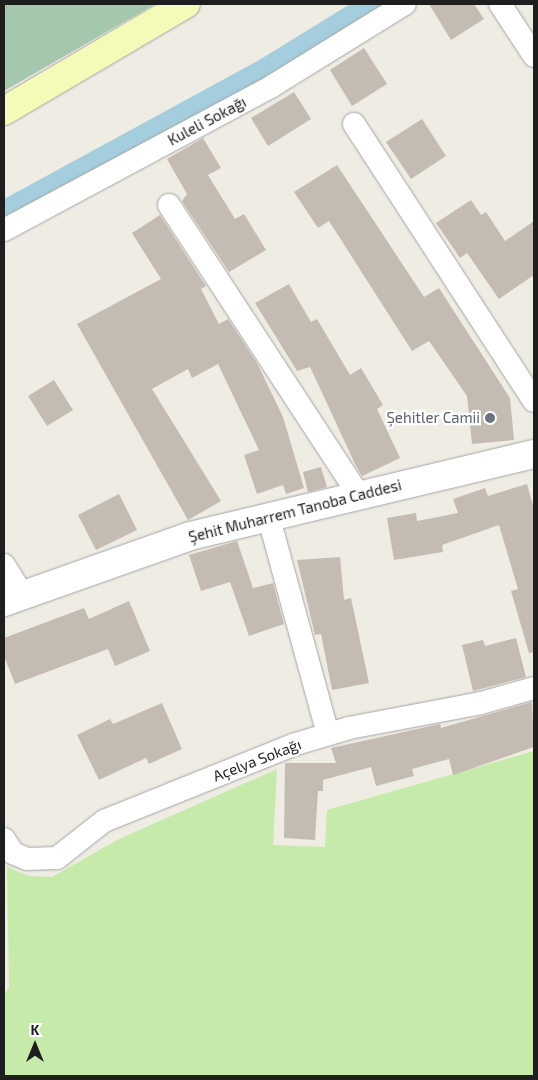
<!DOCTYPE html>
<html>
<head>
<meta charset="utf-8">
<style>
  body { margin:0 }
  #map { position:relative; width:538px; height:1080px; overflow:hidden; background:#efece4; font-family:"Exo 2",sans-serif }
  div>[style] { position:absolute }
  .grass>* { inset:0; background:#c6eaa9 }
  .cemetery>* { inset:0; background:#a5c8ac }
  .canal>* { height:26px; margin:-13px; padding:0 13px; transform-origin:13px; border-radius:13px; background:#a4cedd }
  .building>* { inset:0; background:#c4bcb3 }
  .roads { filter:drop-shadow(0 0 1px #a5a5a5) drop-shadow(0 0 1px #a5a5a5) }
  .minor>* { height:22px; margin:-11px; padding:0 11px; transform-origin:11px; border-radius:11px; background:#fff }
  .tertiary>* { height:28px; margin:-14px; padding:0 14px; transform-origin:14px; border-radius:14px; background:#fff }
  .secondary>* { height:28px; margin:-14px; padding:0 14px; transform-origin:14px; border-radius:14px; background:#f4fab7 }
  .dots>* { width:14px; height:14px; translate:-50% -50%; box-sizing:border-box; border:2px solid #fff; border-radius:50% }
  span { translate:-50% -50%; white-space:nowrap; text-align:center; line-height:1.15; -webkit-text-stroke:4.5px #fff; paint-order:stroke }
  .street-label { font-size:15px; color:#1e1e1e }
  .worship-label { font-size:15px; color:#5b616d }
  .right { translate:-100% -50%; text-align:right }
  .frame { position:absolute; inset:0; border:5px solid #1e1e1e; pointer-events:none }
  .north { position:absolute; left:10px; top:1020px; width:50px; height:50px; -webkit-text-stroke:4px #fff; paint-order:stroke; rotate:0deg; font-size:14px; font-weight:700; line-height:20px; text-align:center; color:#1e1e1e }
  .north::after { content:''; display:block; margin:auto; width:18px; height:22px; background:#1e1e1e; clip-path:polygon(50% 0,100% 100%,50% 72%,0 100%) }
</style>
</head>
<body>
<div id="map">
  <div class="grass">
    <div style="clip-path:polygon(534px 751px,534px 1076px,4px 1076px,4px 994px,9px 988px,7px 867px,29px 876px,52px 877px,119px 839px,277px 769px,273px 845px,325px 847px,327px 810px)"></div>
  </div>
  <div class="cemetery">
    <div style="clip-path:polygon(4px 4px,155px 4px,4px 91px)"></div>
  </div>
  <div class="canal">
    <div style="left:4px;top:214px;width:298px;rotate:-28.6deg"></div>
    <div style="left:266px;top:71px;width:128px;rotate:-31.6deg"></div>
  </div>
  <div class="building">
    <div style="clip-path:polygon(429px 4px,474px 4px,484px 19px,451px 40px)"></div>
    <div style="clip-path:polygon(364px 48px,387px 84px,352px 106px,330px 70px)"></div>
    <div style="clip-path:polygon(294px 92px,311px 119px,268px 146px,251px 118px)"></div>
    <div style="clip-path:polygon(422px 119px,446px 156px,411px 179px,386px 142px)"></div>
    <div style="clip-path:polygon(203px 138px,221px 168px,208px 175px,235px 219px,244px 214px,266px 250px,229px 272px,182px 201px,187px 194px,167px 159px)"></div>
    <div style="clip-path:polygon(337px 165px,424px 297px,439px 288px,510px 398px,514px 440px,472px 444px,467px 396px,429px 341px,412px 351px,329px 221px,318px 228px,294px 192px)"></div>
    <div style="clip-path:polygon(471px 200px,481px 215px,486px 212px,505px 241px,534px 221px,534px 275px,499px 299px,467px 253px,460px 258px,436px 223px)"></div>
    <div style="clip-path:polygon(160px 215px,206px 286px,201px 289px,219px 324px,228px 319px,257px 363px,283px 417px,304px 488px,286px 494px,283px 485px,257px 494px,244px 455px,259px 450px,218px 364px,192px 378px,188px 369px,152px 389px,221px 501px,188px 520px,77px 324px,161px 279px,132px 233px)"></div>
    <div style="clip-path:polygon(289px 284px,311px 322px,317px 319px,350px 375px,361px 368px,383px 405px,377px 409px,400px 458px,362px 476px,356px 466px,310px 367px,297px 371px,255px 303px)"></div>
    <div style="clip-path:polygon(54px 380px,73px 410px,47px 426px,28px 396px)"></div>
    <div style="clip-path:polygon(321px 467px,327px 487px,308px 492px,303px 472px)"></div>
    <div style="clip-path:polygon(527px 484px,534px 509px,534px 652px,529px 653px,511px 591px,518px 589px,499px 525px,442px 545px,443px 552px,394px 560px,387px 518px,416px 513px,417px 521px,458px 513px,453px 499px,485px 488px,488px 496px)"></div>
    <div style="clip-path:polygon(119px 494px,137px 530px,96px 550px,78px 515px)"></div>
    <div style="clip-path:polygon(237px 541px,253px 588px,273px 583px,284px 624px,249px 636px,230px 582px,201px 591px,189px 555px)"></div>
    <div style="clip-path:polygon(340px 557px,344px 600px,351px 598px,369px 683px,332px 690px,321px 634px,315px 635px,297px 560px)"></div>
    <div style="clip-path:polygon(129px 601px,150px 651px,115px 666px,108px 649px,15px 684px,4px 656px,4px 638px,84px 608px,89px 619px)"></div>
    <div style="clip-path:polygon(516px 638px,526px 677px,473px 691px,462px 645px,483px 640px,485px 646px)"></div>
    <div style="clip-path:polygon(532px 702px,534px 747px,453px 775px,449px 759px,412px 769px,414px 776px,376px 786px,371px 767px,323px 780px,323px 791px,318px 791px,315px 840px,284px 838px,285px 763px,336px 763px,331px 748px,440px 724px,441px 728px)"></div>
    <div style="clip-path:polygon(162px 703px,182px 749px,149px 764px,146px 758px,99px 780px,77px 735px,110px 719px,113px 724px)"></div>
  </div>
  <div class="roads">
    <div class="minor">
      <div style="left:500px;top:4px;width:62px;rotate:56.8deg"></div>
      <div style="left:354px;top:124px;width:330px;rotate:57deg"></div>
      <div style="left:169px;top:205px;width:347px;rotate:56.8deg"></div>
      <div style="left:4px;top:230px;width:304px;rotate:-28.2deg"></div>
      <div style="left:272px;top:86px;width:156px;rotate:-31.7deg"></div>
      <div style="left:268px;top:515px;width:227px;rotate:74.7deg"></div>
      <div style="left:4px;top:565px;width:36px;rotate:58deg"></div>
      <div style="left:4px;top:839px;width:17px;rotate:57deg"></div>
      <div style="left:13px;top:853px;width:15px;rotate:23deg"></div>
      <div style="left:27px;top:859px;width:30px;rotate:-2deg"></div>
      <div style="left:57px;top:858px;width:60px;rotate:-38.2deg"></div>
      <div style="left:104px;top:821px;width:207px;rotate:-21.9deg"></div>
      <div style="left:296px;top:744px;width:55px;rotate:-16.8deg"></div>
      <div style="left:349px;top:728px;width:134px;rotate:-10.7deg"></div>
      <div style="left:481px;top:703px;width:55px;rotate:-15.8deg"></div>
    </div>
    <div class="tertiary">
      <div style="left:4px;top:602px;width:197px;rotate:-19.5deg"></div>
      <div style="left:190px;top:536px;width:354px;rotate:-13.4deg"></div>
    </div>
    <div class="secondary">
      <div style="left:4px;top:111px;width:211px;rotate:-30.5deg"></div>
    </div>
  </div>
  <div class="dots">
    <div style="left:490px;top:418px;background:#6b7280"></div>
  </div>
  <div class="street-label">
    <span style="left:207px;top:121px;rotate:-28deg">Kuleli Sokağı</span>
    <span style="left:295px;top:511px;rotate:-14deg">Şehit Muharrem Tanoba Caddesi</span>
    <span style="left:257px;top:760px;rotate:-21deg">Açelya Sokağı</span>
  </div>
  <div class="worship-label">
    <span class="right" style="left:480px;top:418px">Şehitler Camii</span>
  </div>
  <div class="frame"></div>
  <div class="north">K</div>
</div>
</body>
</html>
